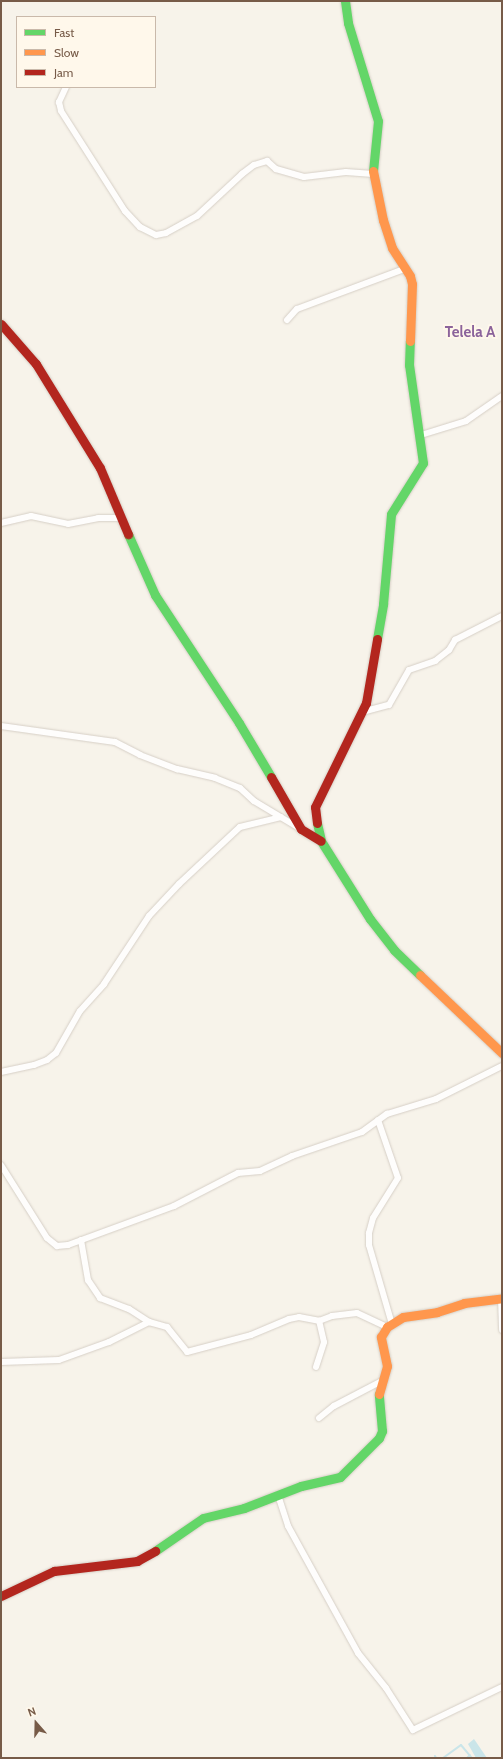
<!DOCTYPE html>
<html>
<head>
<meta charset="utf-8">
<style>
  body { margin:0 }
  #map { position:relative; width:503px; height:1759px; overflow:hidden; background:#f7f3ea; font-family:Cabin,sans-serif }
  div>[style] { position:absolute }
  .water>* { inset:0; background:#cae5e9 }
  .stream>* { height:2px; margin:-1px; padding:0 1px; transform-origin:1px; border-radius:1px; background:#cae5e9 }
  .roads { filter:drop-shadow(0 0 1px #d6cfc6) drop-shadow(0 0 1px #d6cfc6) }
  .street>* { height:6px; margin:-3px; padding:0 3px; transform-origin:3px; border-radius:3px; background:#fefdfc }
  .fast>* { height:9px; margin:-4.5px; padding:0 4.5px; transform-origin:4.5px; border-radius:4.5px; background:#63d668 }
  .slow>* { height:9px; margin:-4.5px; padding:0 4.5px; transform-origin:4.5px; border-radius:4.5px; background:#ff974d }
  .jam>* { height:9px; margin:-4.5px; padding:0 4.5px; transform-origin:4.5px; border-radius:4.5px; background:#b3261e }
  span { translate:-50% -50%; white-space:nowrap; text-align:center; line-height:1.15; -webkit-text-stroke:3.5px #fff8eb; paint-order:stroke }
  .quarter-label { font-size:15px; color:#8b639b; font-weight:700 }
  .frame { position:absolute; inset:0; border:2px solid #775b48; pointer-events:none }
  .legend { position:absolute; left:16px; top:16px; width:140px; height:72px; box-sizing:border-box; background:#fff8eb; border:1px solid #c9b9aa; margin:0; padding:5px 7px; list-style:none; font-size:12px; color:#775b48 }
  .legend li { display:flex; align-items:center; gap:8px; height:20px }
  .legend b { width:20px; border:1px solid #c9b9aa }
  .north { position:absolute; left:16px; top:1703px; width:40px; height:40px; -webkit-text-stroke:3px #fff8eb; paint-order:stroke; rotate:340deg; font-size:11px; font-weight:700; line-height:16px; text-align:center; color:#775b48 }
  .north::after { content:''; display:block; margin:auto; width:14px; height:18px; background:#775b48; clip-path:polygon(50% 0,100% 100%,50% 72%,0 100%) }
</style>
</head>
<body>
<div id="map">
  <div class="water">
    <div style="clip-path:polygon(474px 1739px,487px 1758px,476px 1758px,468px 1744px)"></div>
  </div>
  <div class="stream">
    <div style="left:435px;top:1756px;width:2px;rotate:63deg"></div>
    <div style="left:443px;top:1758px;width:22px;rotate:-36deg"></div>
    <div style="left:461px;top:1745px;width:17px;rotate:50deg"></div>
    <div style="left:467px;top:1758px;width:4px;rotate:-45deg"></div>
  </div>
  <div class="roads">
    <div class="street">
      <div style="left:66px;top:87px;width:17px;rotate:115deg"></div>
      <div style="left:59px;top:102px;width:9px;rotate:77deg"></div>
      <div style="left:61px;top:111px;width:119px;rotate:57.4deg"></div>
      <div style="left:125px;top:211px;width:22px;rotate:47deg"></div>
      <div style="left:140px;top:227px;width:18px;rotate:27deg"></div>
      <div style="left:156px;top:235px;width:10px;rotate:-11deg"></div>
      <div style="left:166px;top:233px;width:35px;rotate:-29deg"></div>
      <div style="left:197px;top:216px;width:62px;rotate:-43deg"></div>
      <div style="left:242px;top:174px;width:15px;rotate:-37deg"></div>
      <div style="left:254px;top:165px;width:14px;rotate:-17deg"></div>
      <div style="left:267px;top:161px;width:12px;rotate:42deg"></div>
      <div style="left:276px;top:169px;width:29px;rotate:16deg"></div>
      <div style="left:304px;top:177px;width:42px;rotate:-6.8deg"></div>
      <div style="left:346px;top:172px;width:27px;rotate:4deg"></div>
      <div style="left:287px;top:320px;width:15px;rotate:-48deg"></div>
      <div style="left:297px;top:309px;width:114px;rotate:-20.5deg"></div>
      <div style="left:421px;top:435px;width:47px;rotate:-17.3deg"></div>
      <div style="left:466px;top:421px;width:44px;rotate:-34.8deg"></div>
      <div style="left:1px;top:523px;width:31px;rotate:-13deg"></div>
      <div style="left:31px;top:516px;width:38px;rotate:12deg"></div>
      <div style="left:68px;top:524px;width:31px;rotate:-11deg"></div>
      <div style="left:98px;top:518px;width:24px"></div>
      <div style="left:362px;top:712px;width:28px;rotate:-15deg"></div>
      <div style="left:389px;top:705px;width:40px;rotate:-60.3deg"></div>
      <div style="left:409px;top:670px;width:28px;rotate:-19deg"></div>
      <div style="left:435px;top:661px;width:18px;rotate:-38deg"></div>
      <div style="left:449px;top:650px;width:12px;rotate:-59deg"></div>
      <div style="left:455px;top:640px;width:53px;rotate:-27.1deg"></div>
      <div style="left:1px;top:726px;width:115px;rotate:8deg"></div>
      <div style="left:115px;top:742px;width:28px;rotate:27deg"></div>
      <div style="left:140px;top:755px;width:40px;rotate:21deg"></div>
      <div style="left:177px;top:769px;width:39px;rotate:13deg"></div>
      <div style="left:215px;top:778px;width:27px;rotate:22deg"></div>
      <div style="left:240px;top:788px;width:19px;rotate:43deg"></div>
      <div style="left:254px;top:801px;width:52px;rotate:31deg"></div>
      <div style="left:1px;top:1072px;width:34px;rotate:-12deg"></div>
      <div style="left:34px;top:1065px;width:14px;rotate:-21deg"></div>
      <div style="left:47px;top:1060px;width:11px;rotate:-38deg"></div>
      <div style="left:56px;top:1053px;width:48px;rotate:-60.3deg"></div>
      <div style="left:80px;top:1011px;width:36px;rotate:-48deg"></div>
      <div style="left:104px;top:984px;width:82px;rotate:-56.5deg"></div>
      <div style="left:149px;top:916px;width:44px;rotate:-46.8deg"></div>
      <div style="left:179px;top:884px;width:83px;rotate:-43.1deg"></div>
      <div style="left:240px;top:827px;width:42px;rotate:-13.7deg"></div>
      <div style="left:378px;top:1120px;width:61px;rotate:71deg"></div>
      <div style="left:398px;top:1178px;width:47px;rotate:122deg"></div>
      <div style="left:373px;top:1218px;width:16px;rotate:105deg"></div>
      <div style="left:369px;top:1233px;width:12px;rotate:90deg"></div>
      <div style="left:369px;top:1245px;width:82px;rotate:73.8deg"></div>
      <div style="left:1px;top:1165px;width:86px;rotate:57.8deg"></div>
      <div style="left:47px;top:1238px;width:13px;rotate:39deg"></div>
      <div style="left:57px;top:1246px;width:11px;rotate:-5deg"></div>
      <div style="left:68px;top:1245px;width:113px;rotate:-20.2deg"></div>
      <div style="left:174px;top:1206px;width:72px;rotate:-27.3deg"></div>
      <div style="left:238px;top:1173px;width:22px;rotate:-5deg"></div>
      <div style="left:260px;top:1171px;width:35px;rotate:-25deg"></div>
      <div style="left:292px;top:1156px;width:74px;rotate:-18.9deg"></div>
      <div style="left:362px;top:1132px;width:31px;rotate:-36deg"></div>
      <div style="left:387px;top:1114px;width:51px;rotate:-17deg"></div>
      <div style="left:436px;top:1099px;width:74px;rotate:-26.6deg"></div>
      <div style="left:81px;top:1240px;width:41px;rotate:80.1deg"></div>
      <div style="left:88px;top:1280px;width:22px;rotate:56deg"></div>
      <div style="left:100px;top:1298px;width:31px;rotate:21deg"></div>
      <div style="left:129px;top:1309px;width:24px;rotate:33deg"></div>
      <div style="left:149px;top:1322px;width:19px;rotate:16deg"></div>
      <div style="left:167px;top:1327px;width:32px;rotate:51deg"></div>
      <div style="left:187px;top:1352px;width:66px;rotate:-14.9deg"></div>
      <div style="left:251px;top:1335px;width:41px;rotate:-22.8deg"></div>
      <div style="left:289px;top:1319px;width:10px;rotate:-11deg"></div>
      <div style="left:299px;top:1317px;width:20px;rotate:11deg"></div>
      <div style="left:319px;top:1321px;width:14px;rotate:-21deg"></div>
      <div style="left:332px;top:1316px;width:25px;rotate:-7deg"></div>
      <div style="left:357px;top:1313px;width:33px;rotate:25deg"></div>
      <div style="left:501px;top:1298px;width:32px;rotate:88deg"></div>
      <div style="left:1px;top:1362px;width:58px;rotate:-2deg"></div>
      <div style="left:59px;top:1360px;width:53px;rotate:-19.8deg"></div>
      <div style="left:109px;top:1342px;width:45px;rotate:-26.6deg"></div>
      <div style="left:316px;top:1367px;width:26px;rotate:-72deg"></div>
      <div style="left:324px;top:1342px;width:22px;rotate:-103deg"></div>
      <div style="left:319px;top:1418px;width:19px;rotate:-39deg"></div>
      <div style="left:334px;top:1406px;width:52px;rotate:-27.6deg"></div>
      <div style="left:278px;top:1495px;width:33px;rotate:72deg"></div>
      <div style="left:288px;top:1526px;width:145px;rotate:61.1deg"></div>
      <div style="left:358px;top:1653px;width:45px;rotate:51.3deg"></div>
      <div style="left:386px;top:1688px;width:50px;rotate:57.3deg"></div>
      <div style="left:413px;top:1730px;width:99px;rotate:-25.8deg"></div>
    </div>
    <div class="fast">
      <div style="left:345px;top:1px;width:22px;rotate:82deg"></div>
      <div style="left:348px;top:23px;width:102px;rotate:73deg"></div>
      <div style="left:378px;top:121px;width:50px;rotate:95.7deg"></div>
      <div style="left:128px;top:534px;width:67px;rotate:66.1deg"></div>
      <div style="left:155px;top:595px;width:153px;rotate:56.7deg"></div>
      <div style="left:239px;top:723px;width:63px;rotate:59.3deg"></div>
      <div style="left:377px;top:639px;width:36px;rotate:-80deg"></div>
      <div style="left:383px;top:604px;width:90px;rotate:-84.9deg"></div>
      <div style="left:391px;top:514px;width:60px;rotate:-57.9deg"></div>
      <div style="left:423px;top:463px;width:99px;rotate:-98.1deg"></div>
      <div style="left:409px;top:365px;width:24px;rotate:-88deg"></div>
      <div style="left:317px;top:823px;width:18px;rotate:77deg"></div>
      <div style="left:321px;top:841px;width:92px;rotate:57.9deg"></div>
      <div style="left:370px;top:919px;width:39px;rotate:52deg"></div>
      <div style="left:394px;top:950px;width:36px;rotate:44deg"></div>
      <div style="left:155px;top:1551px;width:58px;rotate:-34.5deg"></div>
      <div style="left:203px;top:1518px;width:42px;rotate:-13.7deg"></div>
      <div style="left:244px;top:1508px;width:61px;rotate:-21.1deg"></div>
      <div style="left:301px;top:1486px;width:40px;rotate:-13deg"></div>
      <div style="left:340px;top:1477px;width:55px;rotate:-45deg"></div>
      <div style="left:379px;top:1438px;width:8px;rotate:-67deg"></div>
      <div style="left:382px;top:1431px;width:37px;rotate:-95deg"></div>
    </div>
    <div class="slow">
      <div style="left:373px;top:171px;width:50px;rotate:78.5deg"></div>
      <div style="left:383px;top:220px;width:29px;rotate:72deg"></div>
      <div style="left:392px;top:248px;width:33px;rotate:57deg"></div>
      <div style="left:410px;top:276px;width:8px;rotate:76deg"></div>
      <div style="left:412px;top:284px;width:57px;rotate:92deg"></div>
      <div style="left:420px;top:975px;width:113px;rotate:43.6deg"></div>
      <div style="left:379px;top:1394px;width:29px;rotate:-74deg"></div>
      <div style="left:387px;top:1366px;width:30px;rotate:-102deg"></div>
      <div style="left:381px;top:1337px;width:12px;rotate:-59deg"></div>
      <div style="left:387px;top:1327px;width:19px;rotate:-32deg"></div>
      <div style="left:403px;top:1317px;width:34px;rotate:-8deg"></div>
      <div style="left:437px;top:1312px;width:28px;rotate:-18deg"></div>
      <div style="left:464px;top:1303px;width:38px;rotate:-7deg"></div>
    </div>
    <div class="jam">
      <div style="left:1px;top:324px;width:53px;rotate:48.8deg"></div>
      <div style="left:36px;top:364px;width:122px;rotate:58.4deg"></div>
      <div style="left:100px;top:468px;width:72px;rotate:67deg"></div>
      <div style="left:271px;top:777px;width:60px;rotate:60deg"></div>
      <div style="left:301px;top:829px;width:23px;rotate:31deg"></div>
      <div style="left:317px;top:823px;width:16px;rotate:-97deg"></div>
      <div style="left:315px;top:807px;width:116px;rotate:-63.9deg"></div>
      <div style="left:366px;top:703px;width:65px;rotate:-80.2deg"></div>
      <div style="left:1px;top:1596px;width:59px;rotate:-25.3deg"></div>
      <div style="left:54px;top:1571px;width:84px;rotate:-6.9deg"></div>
      <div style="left:137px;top:1561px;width:21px;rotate:-29deg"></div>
    </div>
  </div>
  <div class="quarter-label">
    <span style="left:470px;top:333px">Telela A</span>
  </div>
  <div class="frame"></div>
  <ul class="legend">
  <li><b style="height:5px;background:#63d668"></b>Fast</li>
  <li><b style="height:5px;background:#ff974d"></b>Slow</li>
  <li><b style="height:5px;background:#b3261e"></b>Jam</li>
  </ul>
  <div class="north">N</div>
</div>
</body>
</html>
